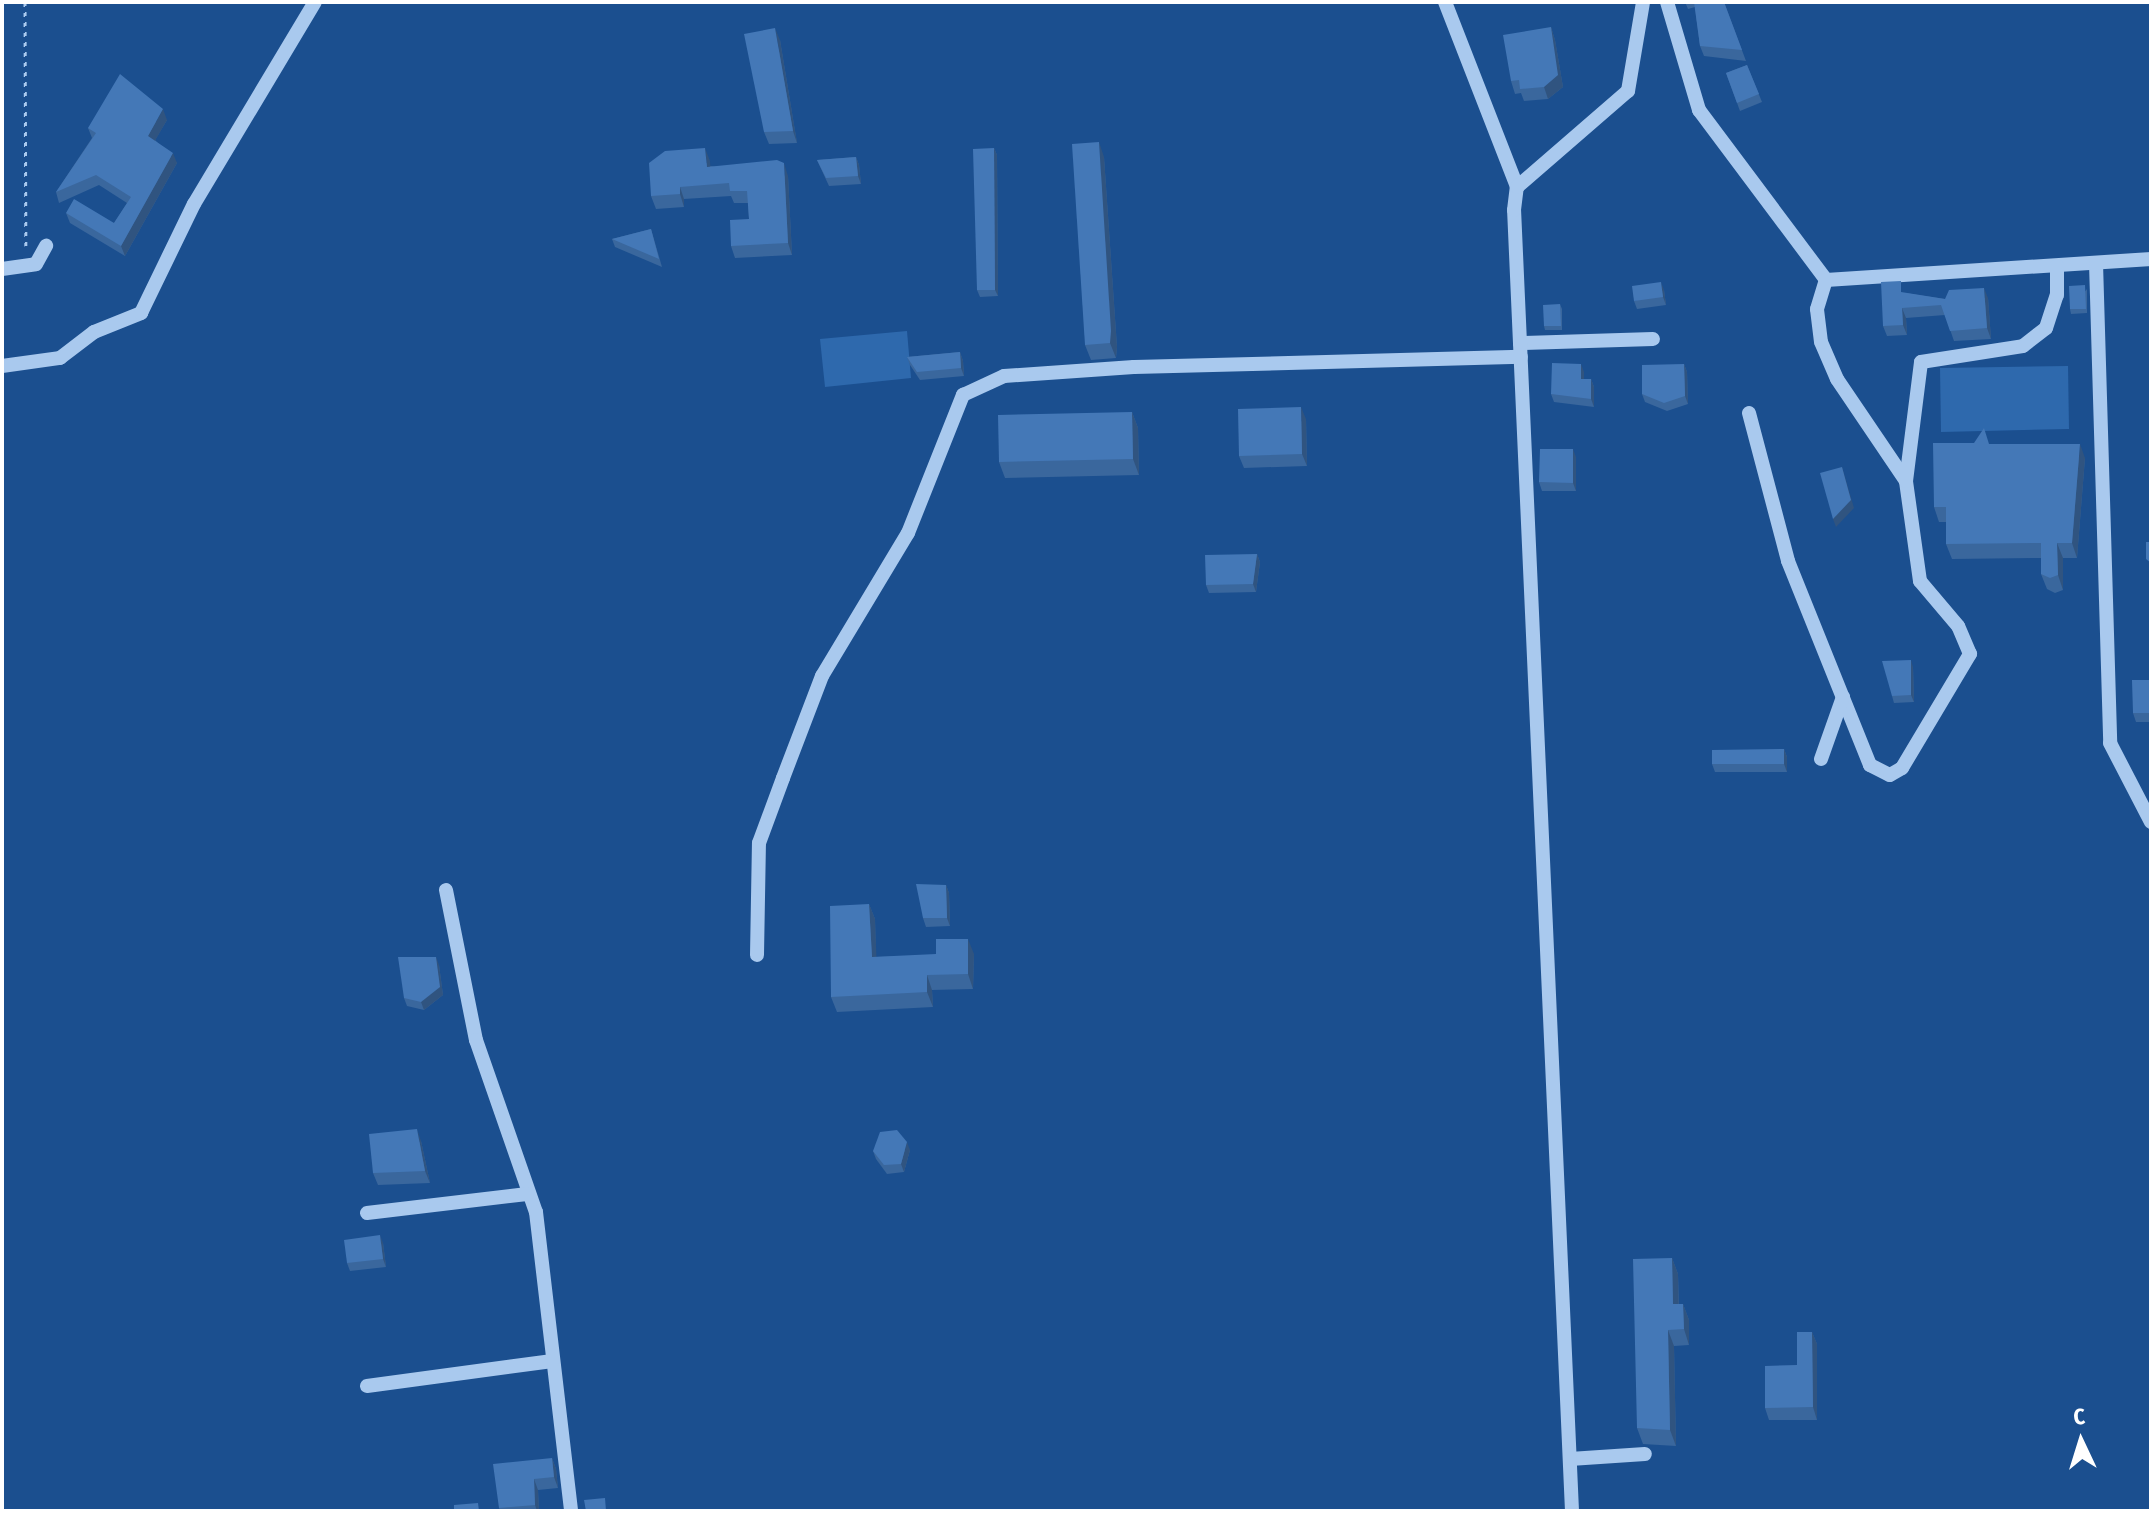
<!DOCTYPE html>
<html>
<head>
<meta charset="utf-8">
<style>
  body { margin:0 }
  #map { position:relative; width:2153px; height:1513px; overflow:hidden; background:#1b4f8f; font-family:"Fira Sans Condensed",sans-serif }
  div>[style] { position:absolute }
  .green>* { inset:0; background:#2e69ad }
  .path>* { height:3px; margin-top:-1.5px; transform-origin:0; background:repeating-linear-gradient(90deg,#a9c9ee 0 4px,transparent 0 10px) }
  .minor>* { height:14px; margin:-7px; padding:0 7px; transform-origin:7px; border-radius:7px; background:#a9c9ee }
  .wall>* { inset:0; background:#3a679d }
  .shaded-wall>* { inset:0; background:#305480 }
  .building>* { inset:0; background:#4478b7 }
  span { translate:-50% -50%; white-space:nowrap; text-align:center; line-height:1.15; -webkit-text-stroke:6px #1b4f8f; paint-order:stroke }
  .frame { position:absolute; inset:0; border:4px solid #fff; pointer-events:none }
  .north { position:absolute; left:2041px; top:1401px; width:80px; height:80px; -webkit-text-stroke:6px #1b4f8f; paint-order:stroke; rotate:356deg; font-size:22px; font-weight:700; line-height:32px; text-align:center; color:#fff }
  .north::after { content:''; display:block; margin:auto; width:28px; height:36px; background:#fff; clip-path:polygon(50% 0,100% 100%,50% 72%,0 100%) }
</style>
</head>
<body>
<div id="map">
  <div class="green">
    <div style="clip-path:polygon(907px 331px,911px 378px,825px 387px,820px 339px)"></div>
    <div style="clip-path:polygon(2068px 366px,2069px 429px,1941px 432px,1940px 368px)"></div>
  </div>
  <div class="path">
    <div style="left:25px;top:2px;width:244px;rotate:89.8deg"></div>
  </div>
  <div class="minor">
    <div style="left:1445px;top:2px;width:199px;rotate:68.7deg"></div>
    <div style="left:1667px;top:2px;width:113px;rotate:73.5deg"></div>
    <div style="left:1699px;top:110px;width:212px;rotate:53.2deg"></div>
    <div style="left:1826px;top:280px;width:326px;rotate:-3.7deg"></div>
    <div style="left:2096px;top:263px;width:480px;rotate:88.3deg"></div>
    <div style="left:2110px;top:743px;width:89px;rotate:62.6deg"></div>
    <div style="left:2px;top:269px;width:34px;rotate:-8deg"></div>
    <div style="left:36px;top:264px;width:21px;rotate:-61deg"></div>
    <div style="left:1520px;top:343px;width:133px;rotate:-1.7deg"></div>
    <div style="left:2px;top:366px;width:59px;rotate:-7.9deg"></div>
    <div style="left:60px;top:358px;width:43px;rotate:-37.4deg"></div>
    <div style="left:94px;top:332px;width:51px;rotate:-22deg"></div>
    <div style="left:141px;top:313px;width:121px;rotate:-64.1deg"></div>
    <div style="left:194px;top:204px;width:235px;rotate:-59.1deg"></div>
    <div style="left:1749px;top:413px;width:153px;rotate:75.2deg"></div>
    <div style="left:1788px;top:561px;width:220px;rotate:68.1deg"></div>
    <div style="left:1870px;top:765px;width:22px;rotate:27deg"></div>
    <div style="left:1890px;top:775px;width:14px;rotate:-30deg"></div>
    <div style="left:1902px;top:768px;width:133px;rotate:-59.2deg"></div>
    <div style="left:1970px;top:654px;width:30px;rotate:-113deg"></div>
    <div style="left:1958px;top:626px;width:59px;rotate:-130.2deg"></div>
    <div style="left:1920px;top:581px;width:101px;rotate:-98deg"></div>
    <div style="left:1906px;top:481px;width:123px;rotate:-124.1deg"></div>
    <div style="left:1837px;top:379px;width:40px;rotate:-113.4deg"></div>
    <div style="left:1821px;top:342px;width:33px;rotate:-97deg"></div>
    <div style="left:1817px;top:309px;width:30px;rotate:-73deg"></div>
    <div style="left:1906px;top:481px;width:120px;rotate:-82.8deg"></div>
    <div style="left:1921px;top:362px;width:103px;rotate:-8.9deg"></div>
    <div style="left:2023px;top:346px;width:29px;rotate:-38deg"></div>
    <div style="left:2046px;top:328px;width:35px;rotate:-72deg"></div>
    <div style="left:2057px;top:295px;width:29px;rotate:-90deg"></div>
    <div style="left:1821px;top:759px;width:66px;rotate:-70.5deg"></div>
    <div style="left:446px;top:890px;width:153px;rotate:78.7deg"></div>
    <div style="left:476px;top:1040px;width:182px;rotate:70.8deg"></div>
    <div style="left:536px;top:1212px;width:301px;rotate:83.3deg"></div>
    <div style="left:757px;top:955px;width:112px;rotate:-89deg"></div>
    <div style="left:759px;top:843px;width:69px;rotate:-69.7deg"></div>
    <div style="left:783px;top:778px;width:109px;rotate:-69.1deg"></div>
    <div style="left:822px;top:676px;width:167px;rotate:-59deg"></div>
    <div style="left:908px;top:533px;width:149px;rotate:-68.3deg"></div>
    <div style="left:963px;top:395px;width:45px;rotate:-24.9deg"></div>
    <div style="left:1004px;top:376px;width:130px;rotate:-4deg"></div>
    <div style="left:1134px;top:367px;width:387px;rotate:-1.5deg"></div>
    <div style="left:367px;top:1213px;width:161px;rotate:-6.8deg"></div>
    <div style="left:367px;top:1386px;width:187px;rotate:-7.7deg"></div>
    <div style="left:1570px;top:1459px;width:75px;rotate:-3.8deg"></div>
    <div style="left:1572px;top:1511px;width:1302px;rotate:-92.55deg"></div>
    <div style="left:1514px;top:210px;width:23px;rotate:-83deg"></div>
    <div style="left:1517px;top:187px;width:147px;rotate:-40.9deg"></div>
    <div style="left:1628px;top:91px;width:90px;rotate:-80.4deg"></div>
  </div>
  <div class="wall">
    <div style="clip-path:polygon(1685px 2px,1724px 2px,1746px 61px,1704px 56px,1700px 46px,1695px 7px,1688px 9px)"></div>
    <div style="clip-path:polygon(1551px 27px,1555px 40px,1563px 87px,1548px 99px,1524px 101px,1521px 93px,1515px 94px,1511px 81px)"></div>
    <div style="clip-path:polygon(780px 40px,797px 143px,769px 144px,764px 132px)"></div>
    <div style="clip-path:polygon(1747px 65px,1762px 102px,1740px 111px,1726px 73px)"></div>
    <div style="clip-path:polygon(167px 120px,155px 140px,177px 163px,125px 256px,70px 223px,66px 213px,114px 223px,127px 203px,99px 185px,59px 203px,56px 192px,92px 138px,88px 128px)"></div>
    <div style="clip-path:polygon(994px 148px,997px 155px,998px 296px,980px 297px,977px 290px)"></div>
    <div style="clip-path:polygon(856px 157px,859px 165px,861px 184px,829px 186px,817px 160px)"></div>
    <div style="clip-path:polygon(1104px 157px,1117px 347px,1116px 358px,1091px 360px,1085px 345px)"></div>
    <div style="clip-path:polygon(710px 161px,710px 166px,788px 176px,792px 255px,735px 258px,731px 246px,749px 219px,748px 203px,734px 203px,731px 196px,684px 199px,684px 207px,656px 209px,651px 196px)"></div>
    <div style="clip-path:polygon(651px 229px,662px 267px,615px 247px,612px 239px)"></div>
    <div style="clip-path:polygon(2087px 289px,2087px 313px,2071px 314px,2070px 309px)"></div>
    <div style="clip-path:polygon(1664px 290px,1666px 305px,1637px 309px,1634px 301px)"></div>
    <div style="clip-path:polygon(1905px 293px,1945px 299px,1988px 298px,1991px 339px,1954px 341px,1945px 315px,1906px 318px,1907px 335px,1887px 336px,1883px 326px)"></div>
    <div style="clip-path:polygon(1560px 304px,1562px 309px,1562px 330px,1545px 330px,1544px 326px)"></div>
    <div style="clip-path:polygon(960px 352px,963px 361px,964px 376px,920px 380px,910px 365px,907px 357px)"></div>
    <div style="clip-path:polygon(1684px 364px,1687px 372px,1688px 404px,1667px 411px,1645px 402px,1642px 394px)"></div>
    <div style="clip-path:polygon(1584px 372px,1584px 379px,1591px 379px,1594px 387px,1594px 407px,1554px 402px,1551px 394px)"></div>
    <div style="clip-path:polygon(1132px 412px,1138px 428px,1139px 475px,1005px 478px,999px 462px)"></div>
    <div style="clip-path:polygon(1306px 419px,1307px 466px,1244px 468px,1239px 456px)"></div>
    <div style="clip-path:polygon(1989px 444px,2085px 458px,2077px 558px,2063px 558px,2063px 590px,2055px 593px,2047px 589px,2041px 574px,2041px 558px,1952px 559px,1946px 544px,1946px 522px,1939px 522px,1934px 507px)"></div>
    <div style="clip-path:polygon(1576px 457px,1576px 491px,1542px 491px,1539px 482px)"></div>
    <div style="clip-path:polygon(1257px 554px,1260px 562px,1256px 592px,1209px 593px,1206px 585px)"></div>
    <div style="clip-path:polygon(1913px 667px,1914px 702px,1894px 703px,1892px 696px)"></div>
    <div style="clip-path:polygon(2151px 680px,2151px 722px,2136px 722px,2133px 713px)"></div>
    <div style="clip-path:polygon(1784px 749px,1787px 757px,1787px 772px,1715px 772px,1712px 764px)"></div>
    <div style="clip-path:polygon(946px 885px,949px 893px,950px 926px,926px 927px,923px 918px)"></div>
    <div style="clip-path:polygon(869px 904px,875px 919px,876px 957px,974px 954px,973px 989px,932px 990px,933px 1007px,837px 1012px,831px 997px)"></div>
    <div style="clip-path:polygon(439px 965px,443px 995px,424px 1010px,407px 1006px,404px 998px)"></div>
    <div style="clip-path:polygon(421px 1141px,430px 1183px,378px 1185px,373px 1173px)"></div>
    <div style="clip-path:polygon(910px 1150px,904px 1172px,887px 1174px,876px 1159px,873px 1151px)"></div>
    <div style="clip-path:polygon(383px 1243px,386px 1267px,350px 1271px,347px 1263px)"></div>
    <div style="clip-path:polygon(1672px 1258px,1678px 1274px,1679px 1304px,1683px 1304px,1689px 1320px,1689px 1345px,1674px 1346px,1676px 1446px,1643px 1444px,1637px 1428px)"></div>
    <div style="clip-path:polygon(1812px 1332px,1817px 1344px,1817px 1420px,1769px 1420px,1765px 1408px,1797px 1365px)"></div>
    <div style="clip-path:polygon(552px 1458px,556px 1469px,558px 1488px,538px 1490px,539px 1511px,500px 1511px,499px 1508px)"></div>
  </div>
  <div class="shaded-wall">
    <div style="clip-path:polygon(1551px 27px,1555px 40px,1563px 87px,1548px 99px,1544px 87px)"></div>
    <div style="clip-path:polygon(775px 28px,780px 40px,797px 143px,793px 131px)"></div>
    <div style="clip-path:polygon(163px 109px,167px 120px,152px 146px,148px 136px)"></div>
    <div style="clip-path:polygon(1099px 142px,1104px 157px,1117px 347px,1116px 358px,1110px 343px)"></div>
    <div style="clip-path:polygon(705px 148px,710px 161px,711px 179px,707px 167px)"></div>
    <div style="clip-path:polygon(994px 148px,997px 155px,998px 296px,995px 290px)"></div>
    <div style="clip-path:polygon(173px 153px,177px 163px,125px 256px,121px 246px)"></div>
    <div style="clip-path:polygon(856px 157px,859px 165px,861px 184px,858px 176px)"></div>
    <div style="clip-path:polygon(784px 163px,788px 176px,792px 255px,788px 243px)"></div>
    <div style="clip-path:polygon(680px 187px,684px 199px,684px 207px,680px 194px)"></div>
    <div style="clip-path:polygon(1661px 282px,1664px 290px,1666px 305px,1663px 297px)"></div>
    <div style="clip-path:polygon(1984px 288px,1988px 298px,1991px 339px,1987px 328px)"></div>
    <div style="clip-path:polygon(1902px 308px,1906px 318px,1907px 335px,1903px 325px)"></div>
    <div style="clip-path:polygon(960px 352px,963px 361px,964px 376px,961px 368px)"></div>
    <div style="clip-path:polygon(1581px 364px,1584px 372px,1584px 387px,1581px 379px)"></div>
    <div style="clip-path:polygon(1684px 364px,1687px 372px,1688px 404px,1685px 396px)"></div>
    <div style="clip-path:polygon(1591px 379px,1594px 387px,1594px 407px,1591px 399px)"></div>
    <div style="clip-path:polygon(1301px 407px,1306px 419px,1307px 466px,1302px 454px)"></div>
    <div style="clip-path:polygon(1132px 412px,1138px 428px,1139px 475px,1133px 459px)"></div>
    <div style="clip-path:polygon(2080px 444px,2085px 458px,2077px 558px,2072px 543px)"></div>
    <div style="clip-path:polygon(1573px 449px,1576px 457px,1576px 491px,1573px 483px)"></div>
    <div style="clip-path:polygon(1842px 467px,1854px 508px,1836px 527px,1833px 519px)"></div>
    <div style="clip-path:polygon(2057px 543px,2063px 558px,2063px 590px,2058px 575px)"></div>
    <div style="clip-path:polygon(1257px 554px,1260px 562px,1256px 592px,1253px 584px)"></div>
    <div style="clip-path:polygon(1911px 660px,1913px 667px,1914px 702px,1911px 695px)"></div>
    <div style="clip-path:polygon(1784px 749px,1787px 757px,1787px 772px,1784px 764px)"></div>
    <div style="clip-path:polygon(946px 885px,949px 893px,950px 926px,947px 918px)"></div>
    <div style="clip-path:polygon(869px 904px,875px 919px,877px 972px,872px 957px)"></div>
    <div style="clip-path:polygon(968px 939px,974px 954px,973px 989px,968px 974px)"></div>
    <div style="clip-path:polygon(436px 957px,439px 965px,443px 995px,424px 1010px,421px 1002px)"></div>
    <div style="clip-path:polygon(927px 975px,932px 990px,933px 1007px,927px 992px)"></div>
    <div style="clip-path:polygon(417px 1129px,421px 1141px,430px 1183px,425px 1171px)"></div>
    <div style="clip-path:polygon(907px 1142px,910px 1150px,904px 1172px,901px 1164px)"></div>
    <div style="clip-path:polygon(380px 1235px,383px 1243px,386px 1267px,383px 1259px)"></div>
    <div style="clip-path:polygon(1672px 1258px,1678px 1274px,1679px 1320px,1673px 1304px)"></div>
    <div style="clip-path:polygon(1683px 1304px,1689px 1320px,1689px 1345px,1684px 1329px)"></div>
    <div style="clip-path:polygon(1668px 1330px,1674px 1346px,1676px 1446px,1670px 1430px)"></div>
    <div style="clip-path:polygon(1812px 1332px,1817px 1344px,1817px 1420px,1813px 1407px)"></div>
    <div style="clip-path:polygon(552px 1458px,556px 1469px,558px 1488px,554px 1477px)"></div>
    <div style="clip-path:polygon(534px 1479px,538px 1490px,539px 1511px,537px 1511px,535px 1505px)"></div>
  </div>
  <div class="building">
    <div style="clip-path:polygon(1694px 2px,1724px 2px,1742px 50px,1700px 46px)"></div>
    <div style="clip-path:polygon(1551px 27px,1558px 75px,1544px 87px,1520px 89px,1519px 80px,1511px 81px,1503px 35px)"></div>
    <div style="clip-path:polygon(775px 28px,793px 131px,764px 132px,744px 34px)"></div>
    <div style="clip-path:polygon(1747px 65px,1759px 94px,1737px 103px,1726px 73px)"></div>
    <div style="clip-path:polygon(120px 74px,163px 109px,148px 136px,173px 153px,121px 246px,66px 213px,74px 199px,114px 223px,131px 197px,96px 175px,56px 192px,96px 133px,88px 128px)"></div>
    <div style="clip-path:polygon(1099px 142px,1111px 331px,1110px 343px,1085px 345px,1072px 144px)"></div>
    <div style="clip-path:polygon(705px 148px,707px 167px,777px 160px,784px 163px,788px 243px,731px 246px,730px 220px,749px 219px,747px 191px,730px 191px,729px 183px,680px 187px,680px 194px,651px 196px,649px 163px,665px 151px)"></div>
    <div style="clip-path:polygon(994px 148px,995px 290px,977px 290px,973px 149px)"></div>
    <div style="clip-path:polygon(856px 157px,858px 176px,826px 178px,817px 160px)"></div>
    <div style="clip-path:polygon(651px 229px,659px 259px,612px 239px)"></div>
    <div style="clip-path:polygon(1901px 281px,1901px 292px,1945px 299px,1949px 290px,1984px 288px,1987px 328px,1950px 331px,1941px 305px,1902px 308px,1903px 325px,1883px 326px,1881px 282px)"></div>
    <div style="clip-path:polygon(1661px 282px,1663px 297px,1634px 301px,1632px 286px)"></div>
    <div style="clip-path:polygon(2085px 285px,2086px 309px,2070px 309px,2069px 286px)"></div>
    <div style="clip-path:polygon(1560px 304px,1561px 326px,1544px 326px,1543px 305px)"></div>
    <div style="clip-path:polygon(960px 352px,961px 368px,917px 372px,907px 357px)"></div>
    <div style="clip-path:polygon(1552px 363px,1581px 364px,1581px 379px,1591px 379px,1591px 399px,1551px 394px)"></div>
    <div style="clip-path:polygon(1684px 364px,1685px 396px,1664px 403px,1642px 394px,1642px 365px)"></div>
    <div style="clip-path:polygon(1301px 407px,1302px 454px,1239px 456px,1238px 409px)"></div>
    <div style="clip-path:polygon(1132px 412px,1133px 459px,999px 462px,998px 415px)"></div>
    <div style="clip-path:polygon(1984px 428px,1989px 444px,2080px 444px,2072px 543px,2057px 543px,2058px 575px,2050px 578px,2041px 574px,2041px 543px,1946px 544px,1946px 507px,1934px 507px,1933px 443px,1974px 443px)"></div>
    <div style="clip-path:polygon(1540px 449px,1573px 449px,1573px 483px,1539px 482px)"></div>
    <div style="clip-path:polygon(1842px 467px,1851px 500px,1833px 519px,1820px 473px)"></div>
    <div style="clip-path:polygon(2146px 542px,2151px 542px,2151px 563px,2146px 559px)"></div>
    <div style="clip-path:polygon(1257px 554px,1253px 584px,1206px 585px,1205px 555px)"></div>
    <div style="clip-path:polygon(1911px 660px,1911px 695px,1892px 696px,1882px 661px)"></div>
    <div style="clip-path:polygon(2132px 680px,2151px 680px,2151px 713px,2133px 713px)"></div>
    <div style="clip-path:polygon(1784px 749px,1784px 764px,1712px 764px,1712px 750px)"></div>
    <div style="clip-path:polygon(916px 884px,946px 885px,947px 918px,923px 918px)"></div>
    <div style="clip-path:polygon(869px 904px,872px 957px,936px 954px,936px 939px,968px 939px,968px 974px,927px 975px,927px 992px,831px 997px,830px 906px)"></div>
    <div style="clip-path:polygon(398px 957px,436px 957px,440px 987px,421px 1002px,404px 998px)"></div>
    <div style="clip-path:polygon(417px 1129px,425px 1171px,373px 1173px,369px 1134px)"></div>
    <div style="clip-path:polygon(897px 1130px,907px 1142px,901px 1164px,884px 1165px,873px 1151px,880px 1132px)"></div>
    <div style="clip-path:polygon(380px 1235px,383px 1259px,347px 1263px,344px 1240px)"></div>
    <div style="clip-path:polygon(1672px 1258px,1673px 1304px,1683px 1304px,1684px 1329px,1668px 1330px,1670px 1430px,1637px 1428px,1633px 1259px)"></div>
    <div style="clip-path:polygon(1797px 1332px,1812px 1332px,1813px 1407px,1765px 1408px,1765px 1366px,1797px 1365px)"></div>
    <div style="clip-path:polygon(552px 1458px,554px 1477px,534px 1479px,535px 1505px,499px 1508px,493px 1464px)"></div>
    <div style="clip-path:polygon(605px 1498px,606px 1511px,586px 1511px,584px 1500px)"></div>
    <div style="clip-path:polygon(478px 1503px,479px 1511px,454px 1511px,454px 1505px)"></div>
  </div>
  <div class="frame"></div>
  <div class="north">С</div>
</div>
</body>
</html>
